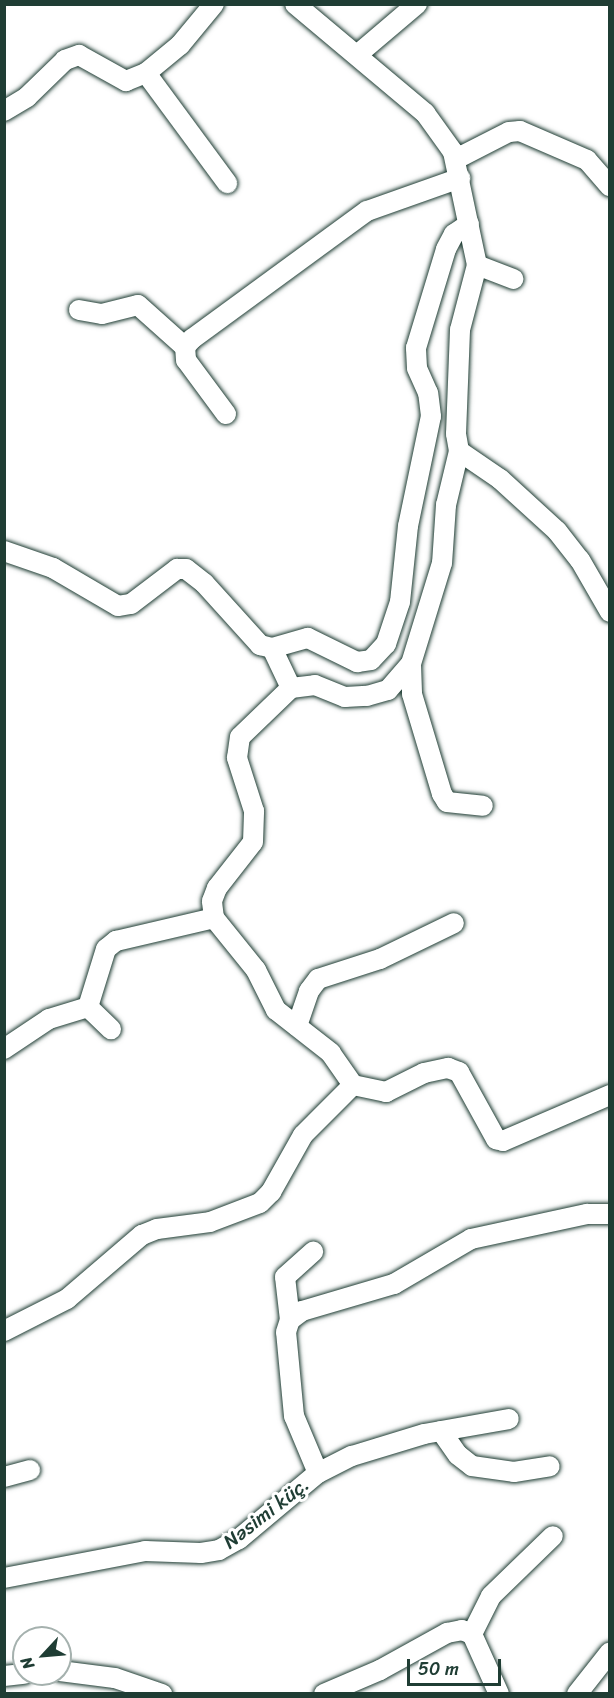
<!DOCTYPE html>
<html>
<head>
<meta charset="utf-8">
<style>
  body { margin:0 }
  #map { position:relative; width:614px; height:1698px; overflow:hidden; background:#fff; font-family:Sriracha,sans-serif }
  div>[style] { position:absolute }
  .roads { filter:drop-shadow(0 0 2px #1f3d34) drop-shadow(0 0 2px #1f3d34) }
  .minor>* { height:20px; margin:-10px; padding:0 10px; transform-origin:10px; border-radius:10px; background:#fff }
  span { translate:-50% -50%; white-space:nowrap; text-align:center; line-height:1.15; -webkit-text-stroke:6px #fff; paint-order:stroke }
  .street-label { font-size:20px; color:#1f3d34 }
  .frame { position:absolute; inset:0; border:6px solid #1f3d34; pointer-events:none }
  .north { position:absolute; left:12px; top:1626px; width:60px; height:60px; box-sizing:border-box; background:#fff; border:2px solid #a5b1ae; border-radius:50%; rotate:244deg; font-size:16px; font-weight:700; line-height:24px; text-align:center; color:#1f3d34 }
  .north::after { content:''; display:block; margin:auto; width:21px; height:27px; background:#1f3d34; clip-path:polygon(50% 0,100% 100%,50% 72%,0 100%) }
  .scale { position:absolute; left:407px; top:1659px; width:94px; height:27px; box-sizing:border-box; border:3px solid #1f3d34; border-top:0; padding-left:8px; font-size:18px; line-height:21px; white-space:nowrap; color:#1f3d34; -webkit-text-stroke:4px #fff; paint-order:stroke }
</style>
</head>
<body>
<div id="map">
  <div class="roads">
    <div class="minor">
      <div style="left:295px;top:4px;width:170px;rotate:40deg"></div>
      <div style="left:425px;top:113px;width:48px;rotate:54.3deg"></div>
      <div style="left:453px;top:152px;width:116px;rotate:78deg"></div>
      <div style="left:477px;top:265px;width:67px;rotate:104.7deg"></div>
      <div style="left:460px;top:330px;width:104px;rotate:92.2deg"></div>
      <div style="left:456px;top:434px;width:17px;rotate:80deg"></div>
      <div style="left:459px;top:451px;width:50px;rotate:34.3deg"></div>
      <div style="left:500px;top:479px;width:77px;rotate:42.4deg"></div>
      <div style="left:557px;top:531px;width:37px;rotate:52deg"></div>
      <div style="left:580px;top:560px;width:60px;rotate:60deg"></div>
      <div style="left:357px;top:55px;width:79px;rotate:-40.4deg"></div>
      <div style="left:146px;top:73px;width:137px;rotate:53.6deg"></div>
      <div style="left:4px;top:111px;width:27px;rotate:-31deg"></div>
      <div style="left:27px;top:97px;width:53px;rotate:-44.2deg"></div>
      <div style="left:65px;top:60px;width:15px;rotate:-20deg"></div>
      <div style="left:79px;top:55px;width:54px;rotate:29deg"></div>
      <div style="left:126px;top:81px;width:22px;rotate:-22deg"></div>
      <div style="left:146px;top:73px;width:44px;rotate:-39.5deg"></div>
      <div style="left:180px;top:45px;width:53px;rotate:-50.3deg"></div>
      <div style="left:456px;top:159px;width:59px;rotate:-27deg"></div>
      <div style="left:509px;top:132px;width:11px;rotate:-5deg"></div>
      <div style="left:520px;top:131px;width:73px;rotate:23.4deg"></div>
      <div style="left:587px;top:160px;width:35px;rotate:49deg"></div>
      <div style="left:477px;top:265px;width:39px;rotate:21deg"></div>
      <div style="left:79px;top:310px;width:23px;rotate:10deg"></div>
      <div style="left:102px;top:314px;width:37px;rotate:-14deg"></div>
      <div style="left:138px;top:305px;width:63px;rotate:41.8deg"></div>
      <div style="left:226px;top:414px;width:67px;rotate:-126.5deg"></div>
      <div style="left:186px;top:360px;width:13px;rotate:-94deg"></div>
      <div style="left:185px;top:347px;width:11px;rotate:-49deg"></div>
      <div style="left:192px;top:339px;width:217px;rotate:-36.2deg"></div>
      <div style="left:367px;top:211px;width:99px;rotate:-19.5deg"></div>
      <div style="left:459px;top:451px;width:56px;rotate:103.5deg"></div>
      <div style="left:446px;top:505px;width:58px;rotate:93.9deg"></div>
      <div style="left:442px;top:563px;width:106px;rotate:107.1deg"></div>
      <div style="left:411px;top:664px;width:30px;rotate:88deg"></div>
      <div style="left:412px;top:694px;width:104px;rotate:73.3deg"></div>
      <div style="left:442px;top:794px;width:9px;rotate:58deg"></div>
      <div style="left:447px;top:802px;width:36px;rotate:6deg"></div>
      <div style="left:4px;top:551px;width:52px;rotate:19.1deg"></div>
      <div style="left:53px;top:568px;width:75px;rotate:30.3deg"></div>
      <div style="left:118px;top:606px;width:13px;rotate:-9deg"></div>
      <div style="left:131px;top:604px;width:58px;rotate:-37.3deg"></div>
      <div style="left:177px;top:569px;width:9px"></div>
      <div style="left:186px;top:569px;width:23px;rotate:38deg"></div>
      <div style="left:204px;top:583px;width:84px;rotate:47.9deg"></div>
      <div style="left:260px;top:645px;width:12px;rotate:14deg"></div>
      <div style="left:272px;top:648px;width:37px;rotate:-16deg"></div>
      <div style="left:308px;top:638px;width:55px;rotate:26.1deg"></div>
      <div style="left:357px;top:662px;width:14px;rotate:-8deg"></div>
      <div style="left:371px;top:660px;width:22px;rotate:-47deg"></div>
      <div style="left:386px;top:644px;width:44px;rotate:-71.6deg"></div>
      <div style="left:400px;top:602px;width:76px;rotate:-84deg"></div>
      <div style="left:408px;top:526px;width:112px;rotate:-78.2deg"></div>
      <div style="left:431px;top:416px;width:23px;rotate:-97deg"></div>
      <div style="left:428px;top:393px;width:27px;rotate:-114deg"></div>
      <div style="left:417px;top:368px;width:20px;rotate:-93deg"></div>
      <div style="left:416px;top:348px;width:103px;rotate:-73.1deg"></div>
      <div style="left:446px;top:249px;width:17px;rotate:-62deg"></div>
      <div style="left:454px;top:234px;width:18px;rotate:-34deg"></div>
      <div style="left:272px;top:648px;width:44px;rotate:64.6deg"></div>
      <div style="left:88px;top:1007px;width:32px;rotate:44deg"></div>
      <div style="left:297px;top:1026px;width:37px;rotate:-71deg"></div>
      <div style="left:309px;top:991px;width:15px;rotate:-53deg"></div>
      <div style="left:318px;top:979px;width:65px;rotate:-17.9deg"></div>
      <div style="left:380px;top:959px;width:82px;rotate:-25.9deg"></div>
      <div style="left:4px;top:1049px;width:54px;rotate:-33.7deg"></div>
      <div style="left:49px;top:1019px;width:41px;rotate:-17.1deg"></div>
      <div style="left:88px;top:1007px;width:61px;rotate:-72.8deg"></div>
      <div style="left:106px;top:949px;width:13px;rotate:-39deg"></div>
      <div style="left:116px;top:941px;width:101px;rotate:-13.2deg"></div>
      <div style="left:353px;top:1085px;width:39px;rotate:-125deg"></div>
      <div style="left:331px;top:1053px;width:70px;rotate:-142deg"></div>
      <div style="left:276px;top:1010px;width:45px;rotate:-116.6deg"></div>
      <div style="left:256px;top:970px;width:67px;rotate:-128.9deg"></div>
      <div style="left:214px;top:918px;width:17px;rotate:-97deg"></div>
      <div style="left:212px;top:901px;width:14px;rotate:-69deg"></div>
      <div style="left:217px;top:888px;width:58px;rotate:-52deg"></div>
      <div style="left:253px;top:842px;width:31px;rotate:-88deg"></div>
      <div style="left:254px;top:811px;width:56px;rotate:-107.8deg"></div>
      <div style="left:237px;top:758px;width:21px;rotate:-82deg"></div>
      <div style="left:240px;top:737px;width:71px;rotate:-43.9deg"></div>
      <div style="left:291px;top:688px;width:24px;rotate:-7deg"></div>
      <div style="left:315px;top:685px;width:32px;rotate:22deg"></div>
      <div style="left:345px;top:697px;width:22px;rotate:-3deg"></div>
      <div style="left:367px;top:696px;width:22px;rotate:-16deg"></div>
      <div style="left:388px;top:690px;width:35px;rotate:-49deg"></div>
      <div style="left:290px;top:1320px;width:43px;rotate:-96.6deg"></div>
      <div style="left:285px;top:1277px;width:38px;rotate:-42deg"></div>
      <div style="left:4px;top:1331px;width:71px;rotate:-26.9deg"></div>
      <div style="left:67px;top:1299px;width:99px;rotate:-40.5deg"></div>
      <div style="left:142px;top:1235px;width:16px;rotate:-22deg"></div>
      <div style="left:157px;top:1229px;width:53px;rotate:-7.5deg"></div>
      <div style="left:210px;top:1222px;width:53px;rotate:-20.8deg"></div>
      <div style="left:260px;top:1203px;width:16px;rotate:-45deg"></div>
      <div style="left:271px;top:1192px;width:65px;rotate:-60.7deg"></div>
      <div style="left:303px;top:1135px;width:71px;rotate:-45deg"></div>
      <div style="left:353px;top:1085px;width:34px;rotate:12deg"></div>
      <div style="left:386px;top:1092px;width:42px;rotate:-26.6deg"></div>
      <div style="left:424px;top:1073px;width:25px;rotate:-12deg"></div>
      <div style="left:448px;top:1068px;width:12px;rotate:20deg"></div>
      <div style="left:459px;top:1072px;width:77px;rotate:61.1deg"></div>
      <div style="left:496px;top:1139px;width:7px;rotate:16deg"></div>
      <div style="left:503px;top:1141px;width:116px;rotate:-23.3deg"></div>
      <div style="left:441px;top:1431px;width:29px;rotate:55deg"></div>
      <div style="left:458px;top:1455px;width:18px;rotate:38deg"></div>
      <div style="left:472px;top:1466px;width:42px;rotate:8.1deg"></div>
      <div style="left:514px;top:1472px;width:36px;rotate:-9deg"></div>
      <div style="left:318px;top:1473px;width:38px;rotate:-27deg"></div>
      <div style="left:352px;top:1456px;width:75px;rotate:-17deg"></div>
      <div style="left:424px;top:1434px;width:86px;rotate:-10deg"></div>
      <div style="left:4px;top:1477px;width:27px;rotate:-15deg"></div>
      <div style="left:4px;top:1578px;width:144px;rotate:-10.8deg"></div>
      <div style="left:145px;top:1551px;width:56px;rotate:2deg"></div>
      <div style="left:201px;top:1553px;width:18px;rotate:-9deg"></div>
      <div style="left:219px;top:1550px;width:23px;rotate:-29deg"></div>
      <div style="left:239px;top:1539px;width:103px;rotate:-39.9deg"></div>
      <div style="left:318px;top:1473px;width:62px;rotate:-112.8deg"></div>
      <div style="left:294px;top:1416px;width:84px;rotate:-95.4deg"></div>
      <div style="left:286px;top:1332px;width:13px;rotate:-72deg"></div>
      <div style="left:290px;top:1320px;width:15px;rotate:-37deg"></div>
      <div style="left:302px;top:1311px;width:96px;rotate:-16.4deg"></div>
      <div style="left:394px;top:1284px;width:89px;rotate:-30.3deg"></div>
      <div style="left:471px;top:1239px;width:119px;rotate:-12.2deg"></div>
      <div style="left:587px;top:1214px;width:23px"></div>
      <div style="left:472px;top:1634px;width:42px;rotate:-63.4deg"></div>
      <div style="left:491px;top:1596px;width:86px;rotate:-44.1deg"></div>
      <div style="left:60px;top:1671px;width:55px;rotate:7.3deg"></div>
      <div style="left:115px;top:1678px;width:50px;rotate:18.8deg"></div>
      <div style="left:4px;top:1676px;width:20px;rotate:-6deg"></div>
      <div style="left:324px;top:1694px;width:61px;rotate:-23.2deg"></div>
      <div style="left:380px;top:1670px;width:77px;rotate:-28.9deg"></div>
      <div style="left:447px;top:1633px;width:15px;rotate:-11deg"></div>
      <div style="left:462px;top:1630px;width:11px;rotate:22deg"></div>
      <div style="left:472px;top:1634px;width:66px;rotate:65.8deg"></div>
      <div style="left:577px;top:1694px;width:53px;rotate:-51.8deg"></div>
    </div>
  </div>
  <div class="street-label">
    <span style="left:266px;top:1513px;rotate:-38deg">Nəsimi küç.</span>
  </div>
  <div class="frame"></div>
  <div class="north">N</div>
  <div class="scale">50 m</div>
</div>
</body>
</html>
